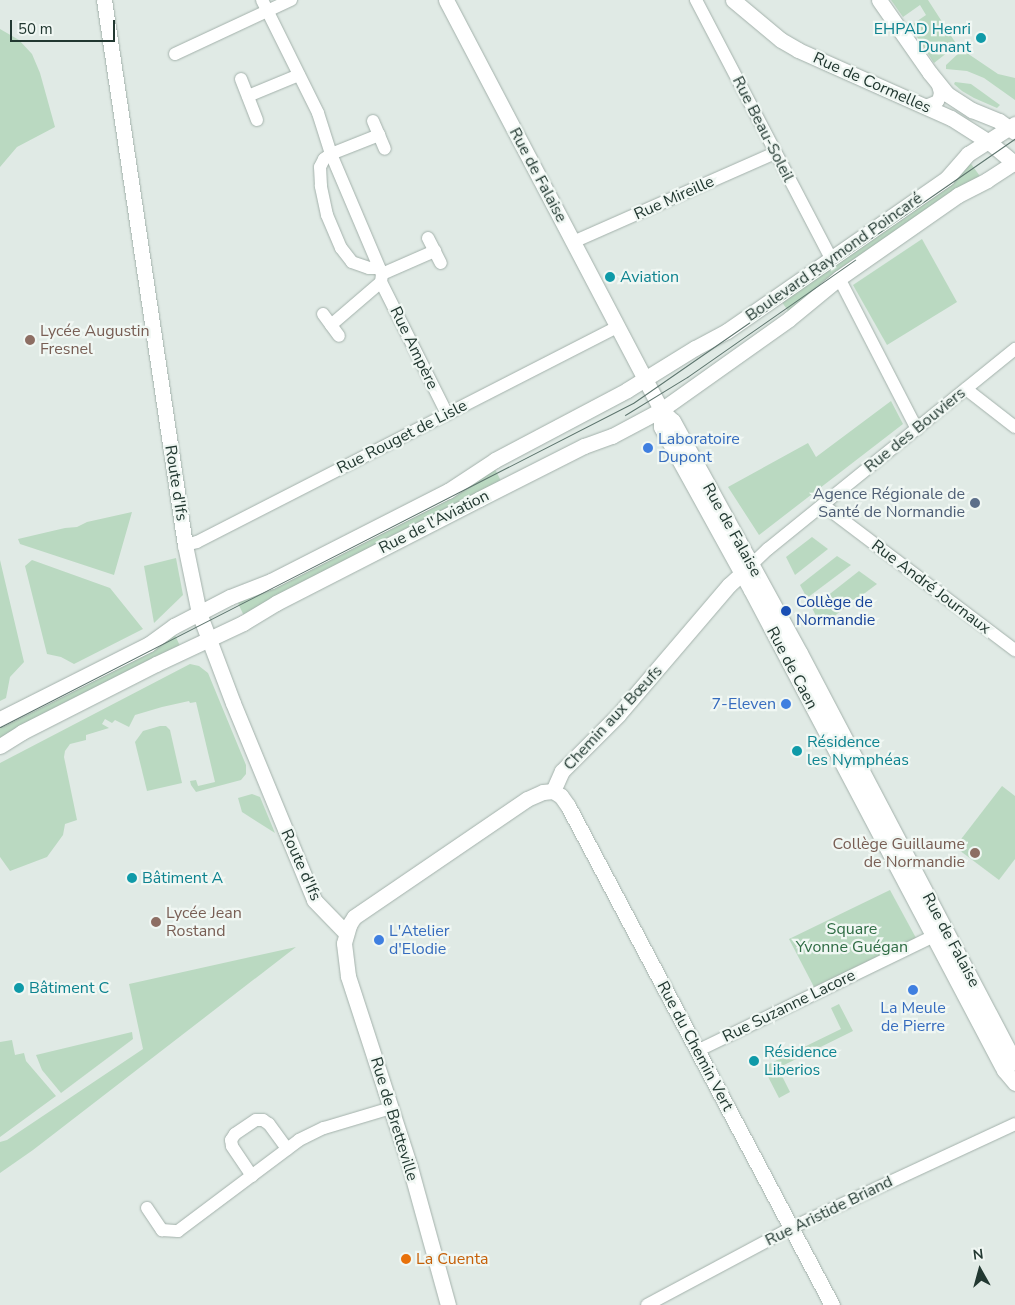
<!DOCTYPE html>
<html>
<head>
<meta charset="utf-8">
<style>
  body { margin:0 }
  #map { position:relative; width:1015px; height:1305px; overflow:hidden; background:#e0eae5; font-family:"Nunito Sans",sans-serif }
  div>[style] { position:absolute }
  .green>* { inset:0; background:#bad9c1 }
  .roads { filter:drop-shadow(0 0 1px #a3b1ab) drop-shadow(0 0 1px #a3b1ab) }
  .street>* { height:12px; margin:-6px; padding:0 6px; transform-origin:6px; border-radius:6px; background:#fff }
  .secondary>* { height:15px; margin:-7.5px; padding:0 7.5px; transform-origin:7.5px; border-radius:7.5px; background:#fff }
  .tram>* { height:1px; margin:-0.5px; padding:0 0.5px; transform-origin:0.5px; border-radius:0.5px; background:#5c746d }
  .dots>* { width:14px; height:14px; translate:-50% -50%; box-sizing:border-box; border:2px solid #f0f7f3; border-radius:50% }
  span { translate:-50% -50%; white-space:nowrap; text-align:center; line-height:1.15; -webkit-text-stroke:4.5px #f0f7f3; paint-order:stroke }
  .culture-label { font-size:16px; color:#0d838f }
  .right { translate:-100% -50%; text-align:right }
  .left { translate:0 -50%; text-align:left }
  .street-label { font-size:16px; color:#223831 }
  .education-label { font-size:16px; color:#785e54 }
  .shop-label { font-size:16px; color:#366cbe }
  .service-label { font-size:16px; color:#4e5e75 }
  .transit-label { font-size:16px; color:#164399 }
  .park-label { font-size:16px; color:#2f6c44 }
  .food-label { font-size:16px; color:#c56008 }
  .north { position:absolute; left:955px; top:1245px; width:50px; height:50px; -webkit-text-stroke:4px #f0f7f3; paint-order:stroke; rotate:353deg; font-size:14px; font-weight:700; line-height:20px; text-align:center; color:#223831 }
  .north::after { content:''; display:block; margin:auto; width:18px; height:22px; background:#223831; clip-path:polygon(50% 0,100% 100%,50% 72%,0 100%) }
  .scale { position:absolute; left:10px; top:20px; width:105px; height:22px; box-sizing:border-box; border:2px solid #223831; border-top:0; padding-left:6px; font-size:15px; line-height:18px; white-space:nowrap; color:#223831; -webkit-text-stroke:4px #f0f7f3; paint-order:stroke }
</style>
</head>
<body>
<div id="map">
  <div class="green">
    <div style="clip-path:polygon(891px 0,928px 0,957px 45px,934px 63px,910px 26px,926px 15px,920px 5px,903px 17px)"></div>
    <div style="clip-path:polygon(0 29px,19px 40px,32px 54px,40px 73px,55px 127px,17px 147px,0 167px)"></div>
    <div style="clip-path:polygon(961px 51px,964px 51px,998px 74px,1015px 78px,1015px 100px,984px 78px,967px 71px,946px 69px,946px 65px)"></div>
    <div style="clip-path:polygon(955px 82px,971px 84px,1000px 105px,997px 108px,974px 98px,962px 91px,954px 84px)"></div>
    <div style="clip-path:polygon(969px 161px,982px 179px,791px 315px,779px 298px)"></div>
    <div style="clip-path:polygon(922px 239px,957px 302px,887px 345px,853px 285px)"></div>
    <div style="clip-path:polygon(891px 401px,903px 424px,759px 535px,728px 487px,808px 443px,816px 457px)"></div>
    <div style="clip-path:polygon(493px 465px,502px 483px,245px 618px,236px 599px)"></div>
    <div style="clip-path:polygon(132px 512px,114px 575px,20px 544px,18px 539px,65px 528px,77px 527px,87px 522px)"></div>
    <div style="clip-path:polygon(812px 537px,828px 549px,795px 575px,786px 557px)"></div>
    <div style="clip-path:polygon(837px 556px,851px 565px,807px 598px,800px 585px)"></div>
    <div style="clip-path:polygon(176px 558px,183px 595px,154px 623px,144px 566px)"></div>
    <div style="clip-path:polygon(0 560px,24px 662px,10px 677px,6px 698px,0 701px)"></div>
    <div style="clip-path:polygon(32px 560px,110px 588px,143px 629px,74px 664px,61px 657px,47px 654px,25px 566px)"></div>
    <div style="clip-path:polygon(859px 571px,877px 584px,821px 626px,812px 608px)"></div>
    <div style="clip-path:polygon(173px 631px,182px 650px,0 743px,0 722px)"></div>
    <div style="clip-path:polygon(190px 664px,199px 666px,208px 673px,246px 765px,246px 774px,241px 780px,196px 792px,191px 785px,190px 781px,196px 780px,198px 786px,215px 782px,196px 702px,190px 703px,189px 701px,162px 707px,135px 715px,129px 727px,115px 720px,112px 723px,105px 719px,102px 724px,109px 728px,86px 735px,86px 740px,70px 744px,65px 751px,64px 757px,77px 820px,65px 824px,63px 835px,47px 857px,10px 871px,0 857px,0 763px)"></div>
    <div style="clip-path:polygon(160px 726px,166px 726px,170px 730px,182px 783px,147px 791px,135px 742px,143px 731px)"></div>
    <div style="clip-path:polygon(1002px 786px,1015px 796px,1015px 859px,999px 880px,955px 847px)"></div>
    <div style="clip-path:polygon(252px 794px,260px 797px,275px 833px,242px 812px,238px 798px)"></div>
    <div style="clip-path:polygon(890px 890px,916px 938px,814px 987px,789px 939px)"></div>
    <div style="clip-path:polygon(296px 947px,33px 1150px,0 1173px,0 1142px,7px 1140px,143px 1049px,129px 984px)"></div>
    <div style="clip-path:polygon(839px 1004px,853px 1031px,778px 1068px,790px 1092px,779px 1098px,763px 1067px,841px 1029px,831px 1008px)"></div>
    <div style="clip-path:polygon(132px 1032px,133px 1039px,61px 1093px,42px 1070px,36px 1055px)"></div>
    <div style="clip-path:polygon(12px 1040px,15px 1055px,24px 1053px,26px 1061px,56px 1096px,0 1137px,0 1042px)"></div>
  </div>
  <div class="roads">
    <div class="street">
      <div style="left:262px;top:0;width:126px;rotate:63.6deg"></div>
      <div style="left:318px;top:113px;width:43px;rotate:72.4deg"></div>
      <div style="left:331px;top:154px;width:130px;rotate:67deg"></div>
      <div style="left:382px;top:274px;width:8px;rotate:97deg"></div>
      <div style="left:381px;top:282px;width:148px;rotate:63.4deg"></div>
      <div style="left:696px;top:0;width:291px;rotate:62.4deg"></div>
      <div style="left:175px;top:54px;width:128px;rotate:-25deg"></div>
      <div style="left:241px;top:79px;width:44px;rotate:68.7deg"></div>
      <div style="left:248px;top:96px;width:55px;rotate:-22.4deg"></div>
      <div style="left:922px;top:105px;width:6px"></div>
      <div style="left:928px;top:105px;width:11px;rotate:-22deg"></div>
      <div style="left:938px;top:101px;width:8px;rotate:-76deg"></div>
      <div style="left:940px;top:93px;width:11px;rotate:-105deg"></div>
      <div style="left:373px;top:121px;width:30px;rotate:67deg"></div>
      <div style="left:428px;top:238px;width:28px;rotate:63deg"></div>
      <div style="left:573px;top:242px;width:221px;rotate:-23.8deg"></div>
      <div style="left:379px;top:268px;width:10px;rotate:180deg"></div>
      <div style="left:369px;top:268px;width:18px;rotate:-161deg"></div>
      <div style="left:352px;top:262px;width:18px;rotate:-128deg"></div>
      <div style="left:341px;top:248px;width:36px;rotate:-113deg"></div>
      <div style="left:327px;top:215px;width:30px;rotate:-102deg"></div>
      <div style="left:321px;top:186px;width:19px;rotate:-93deg"></div>
      <div style="left:320px;top:167px;width:9px;rotate:-63deg"></div>
      <div style="left:324px;top:159px;width:9px;rotate:-36deg"></div>
      <div style="left:331px;top:154px;width:52px;rotate:-21.6deg"></div>
      <div style="left:382px;top:274px;width:58px;rotate:-23.5deg"></div>
      <div style="left:839px;top:278px;width:170px;rotate:62.7deg"></div>
      <div style="left:323px;top:314px;width:27px;rotate:54deg"></div>
      <div style="left:331px;top:325px;width:66px;rotate:-40.7deg"></div>
      <div style="left:966px;top:389px;width:62px;rotate:37.8deg"></div>
      <div style="left:823px;top:505px;width:241px;rotate:37.1deg"></div>
      <div style="left:185px;top:545px;width:12px;rotate:-14deg"></div>
      <div style="left:197px;top:542px;width:472px;rotate:-27.1deg"></div>
      <div style="left:747px;top:569px;width:29px;rotate:-44deg"></div>
      <div style="left:768px;top:549px;width:318px;rotate:-39deg"></div>
      <div style="left:697px;top:1051px;width:263px;rotate:-25.9deg"></div>
      <div style="left:252px;top:1176px;width:36px;rotate:-124deg"></div>
      <div style="left:232px;top:1146px;width:6px;rotate:-99deg"></div>
      <div style="left:231px;top:1140px;width:7px;rotate:-56deg"></div>
      <div style="left:235px;top:1134px;width:25px;rotate:-34deg"></div>
      <div style="left:256px;top:1120px;width:7px"></div>
      <div style="left:263px;top:1120px;width:7px;rotate:34deg"></div>
      <div style="left:269px;top:1124px;width:31px;rotate:54deg"></div>
      <div style="left:147px;top:1208px;width:27px;rotate:56deg"></div>
      <div style="left:162px;top:1230px;width:16px;rotate:4deg"></div>
      <div style="left:178px;top:1231px;width:151px;rotate:-36.9deg"></div>
      <div style="left:299px;top:1140px;width:28px;rotate:-26deg"></div>
      <div style="left:324px;top:1128px;width:70px;rotate:-16.6deg"></div>
      <div style="left:647px;top:1305px;width:163px;rotate:-28.1deg"></div>
      <div style="left:791px;top:1228px;width:247px;rotate:-24.9deg"></div>
    </div>
    <div class="secondary">
      <div style="left:104px;top:0;width:551px;rotate:81.55deg"></div>
      <div style="left:185px;top:545px;width:69px;rotate:78.4deg"></div>
      <div style="left:199px;top:613px;width:96px;rotate:69.3deg"></div>
      <div style="left:233px;top:703px;width:213px;rotate:67.6deg"></div>
      <div style="left:314px;top:900px;width:46px;rotate:45.9deg"></div>
      <div style="left:446px;top:0;width:463px;rotate:62.3deg"></div>
      <div style="left:661px;top:410px;width:16px;rotate:43deg"></div>
      <div style="left:673px;top:421px;width:264px;rotate:61.3deg"></div>
      <div style="left:800px;top:653px;width:463px;rotate:62.3deg"></div>
      <div style="left:733px;top:0;width:62px;rotate:39.8deg"></div>
      <div style="left:781px;top:40px;width:20px;rotate:30deg"></div>
      <div style="left:798px;top:50px;width:167px;rotate:24deg"></div>
      <div style="left:951px;top:118px;width:45px;rotate:32.3deg"></div>
      <div style="left:989px;top:142px;width:34px;rotate:40deg"></div>
      <div style="left:879px;top:0;width:89px;rotate:55.1deg"></div>
      <div style="left:930px;top:73px;width:27px;rotate:51deg"></div>
      <div style="left:947px;top:94px;width:30px;rotate:33deg"></div>
      <div style="left:972px;top:110px;width:29px;rotate:22deg"></div>
      <div style="left:999px;top:121px;width:19px;rotate:35deg"></div>
      <div style="left:661px;top:410px;width:17px;rotate:90deg"></div>
      <div style="left:661px;top:427px;width:186px;rotate:61.1deg"></div>
      <div style="left:751px;top:590px;width:543px;rotate:62.21deg"></div>
      <div style="left:1004px;top:1070px;width:17px;rotate:50deg"></div>
      <div style="left:0;top:719px;width:167px;rotate:-26.7deg"></div>
      <div style="left:149px;top:644px;width:31px;rotate:-36deg"></div>
      <div style="left:174px;top:626px;width:63px;rotate:-27.4deg"></div>
      <div style="left:230px;top:597px;width:44px;rotate:-21.3deg"></div>
      <div style="left:271px;top:581px;width:199px;rotate:-27deg"></div>
      <div style="left:448px;top:491px;width:56px;rotate:-33.4deg"></div>
      <div style="left:495px;top:460px;width:149px;rotate:-27.9deg"></div>
      <div style="left:627px;top:390px;width:80px;rotate:-31.7deg"></div>
      <div style="left:695px;top:348px;width:36px;rotate:-28deg"></div>
      <div style="left:727px;top:331px;width:268px;rotate:-34.8deg"></div>
      <div style="left:947px;top:178px;width:32px;rotate:-49deg"></div>
      <div style="left:968px;top:154px;width:56px;rotate:-32.6deg"></div>
      <div style="left:0;top:746px;width:26px;rotate:-32deg"></div>
      <div style="left:22px;top:732px;width:150px;rotate:-26.9deg"></div>
      <div style="left:156px;top:664px;width:96px;rotate:-25.2deg"></div>
      <div style="left:243px;top:623px;width:39px;rotate:-31deg"></div>
      <div style="left:276px;top:603px;width:228px;rotate:-27.1deg"></div>
      <div style="left:479px;top:499px;width:118px;rotate:-26.8deg"></div>
      <div style="left:584px;top:446px;width:30px;rotate:-20deg"></div>
      <div style="left:612px;top:436px;width:55px;rotate:-28deg"></div>
      <div style="left:661px;top:410px;width:157px;rotate:-35.4deg"></div>
      <div style="left:789px;top:319px;width:65px;rotate:-39.4deg"></div>
      <div style="left:839px;top:278px;width:145px;rotate:-34.9deg"></div>
      <div style="left:958px;top:195px;width:33px;rotate:-27deg"></div>
      <div style="left:987px;top:180px;width:33px;rotate:-33deg"></div>
      <div style="left:553px;top:791px;width:9px;rotate:32deg"></div>
      <div style="left:561px;top:796px;width:12px;rotate:55deg"></div>
      <div style="left:568px;top:806px;width:565px;rotate:62.12deg"></div>
      <div style="left:553px;top:791px;width:22px;rotate:-66deg"></div>
      <div style="left:562px;top:771px;width:79px;rotate:-45deg"></div>
      <div style="left:618px;top:715px;width:171px;rotate:-49.5deg"></div>
      <div style="left:729px;top:585px;width:24px;rotate:-42deg"></div>
      <div style="left:448px;top:1305px;width:143px;rotate:-105.4deg"></div>
      <div style="left:410px;top:1167px;width:201px;rotate:-108deg"></div>
      <div style="left:348px;top:976px;width:33px;rotate:-97deg"></div>
      <div style="left:344px;top:943px;width:19px;rotate:-74deg"></div>
      <div style="left:349px;top:925px;width:9px;rotate:-58deg"></div>
      <div style="left:354px;top:917px;width:209px;rotate:-34.3deg"></div>
      <div style="left:527px;top:799px;width:17px;rotate:-24deg"></div>
      <div style="left:543px;top:792px;width:10px;rotate:-6deg"></div>
    </div>
  </div>
  <div class="tram">
    <div style="left:625px;top:415px;width:73px;rotate:-31.5deg"></div>
    <div style="left:687px;top:377px;width:205px;rotate:-34.9deg"></div>
    <div style="left:0;top:727px;width:711px;rotate:-27.11deg"></div>
    <div style="left:633px;top:403px;width:465px;rotate:-34.7deg"></div>
  </div>
  <div class="dots">
    <div style="left:981px;top:38px;background:#0f9aa8"></div>
    <div style="left:610px;top:277px;background:#0f9aa8"></div>
    <div style="left:30px;top:340px;background:#8d6e63"></div>
    <div style="left:648px;top:448px;background:#3f7fe0"></div>
    <div style="left:975px;top:503px;background:#5c6f8a"></div>
    <div style="left:786px;top:611px;background:#1a4fb4"></div>
    <div style="left:786px;top:704px;background:#3f7fe0"></div>
    <div style="left:797px;top:751px;background:#0f9aa8"></div>
    <div style="left:975px;top:853px;background:#8d6e63"></div>
    <div style="left:132px;top:878px;background:#0f9aa8"></div>
    <div style="left:156px;top:922px;background:#8d6e63"></div>
    <div style="left:379px;top:940px;background:#3f7fe0"></div>
    <div style="left:19px;top:988px;background:#0f9aa8"></div>
    <div style="left:913px;top:990px;background:#3f7fe0"></div>
    <div style="left:754px;top:1061px;background:#0f9aa8"></div>
    <div style="left:406px;top:1259px;background:#e8710a"></div>
  </div>
  <div class="culture-label">
    <span class="right" style="left:971px;top:38px">EHPAD Henri<br>Dunant</span>
    <span class="left" style="left:620px;top:277px">Aviation</span>
    <span class="left" style="left:807px;top:751px">Résidence<br>les Nymphéas</span>
    <span class="left" style="left:142px;top:878px">Bâtiment A</span>
    <span class="left" style="left:29px;top:988px">Bâtiment C</span>
    <span class="left" style="left:764px;top:1061px">Résidence<br>Liberios</span>
  </div>
  <div class="street-label">
    <span style="left:872px;top:83px;rotate:24deg">Rue de Cormelles</span>
    <span style="left:763px;top:129px;rotate:63deg">Rue Beau-Soleil</span>
    <span style="left:538px;top:175px;rotate:62deg">Rue de Falaise</span>
    <span style="left:674px;top:198px;rotate:-24deg">Rue Mireille</span>
    <span style="left:834px;top:257px;rotate:-35deg">Boulevard Raymond Poincaré</span>
    <span style="left:414px;top:348px;rotate:64deg">Rue Ampère</span>
    <span style="left:915px;top:430px;rotate:-39deg">Rue des Bouviers</span>
    <span style="left:402px;top:437px;rotate:-27deg">Rue Rouget de Lisle</span>
    <span style="left:176px;top:483px;rotate:81deg">Route d'Ifs</span>
    <span style="left:434px;top:522px;rotate:-27deg">Rue de l'Aviation</span>
    <span style="left:732px;top:530px;rotate:61deg">Rue de Falaise</span>
    <span style="left:931px;top:587px;rotate:37deg">Rue André Journaux</span>
    <span style="left:792px;top:668px;rotate:62deg">Rue de Caen</span>
    <span style="left:613px;top:718px;rotate:-47deg">Chemin aux Bœufs</span>
    <span style="left:301px;top:865px;rotate:66deg">Route d'Ifs</span>
    <span style="left:951px;top:940px;rotate:62deg">Rue de Falaise</span>
    <span style="left:789px;top:1006px;rotate:-26deg">Rue Suzanne Lacore</span>
    <span style="left:695px;top:1046px;rotate:62deg">Rue du Chemin Vert</span>
    <span style="left:394px;top:1119px;rotate:73deg">Rue de Bretteville</span>
    <span style="left:829px;top:1211px;rotate:-26deg">Rue Aristide Briand</span>
  </div>
  <div class="education-label">
    <span class="left" style="left:40px;top:340px">Lycée Augustin<br>Fresnel</span>
    <span class="right" style="left:965px;top:853px">Collège Guillaume<br>de Normandie</span>
    <span class="left" style="left:166px;top:922px">Lycée Jean<br>Rostand</span>
  </div>
  <div class="shop-label">
    <span class="left" style="left:658px;top:448px">Laboratoire<br>Dupont</span>
    <span class="right" style="left:776px;top:704px">7-Eleven</span>
    <span class="left" style="left:389px;top:940px">L'Atelier<br>d'Elodie</span>
    <span style="left:913px;top:1017px">La Meule<br>de Pierre</span>
  </div>
  <div class="service-label">
    <span class="right" style="left:965px;top:503px">Agence Régionale de<br>Santé de Normandie</span>
  </div>
  <div class="transit-label">
    <span class="left" style="left:796px;top:611px">Collège de<br>Normandie</span>
  </div>
  <div class="park-label">
    <span style="left:852px;top:938px">Square<br>Yvonne Guégan</span>
  </div>
  <div class="food-label">
    <span class="left" style="left:416px;top:1259px">La Cuenta</span>
  </div>
  <div class="north">N</div>
  <div class="scale">50 m</div>
</div>
</body>
</html>
